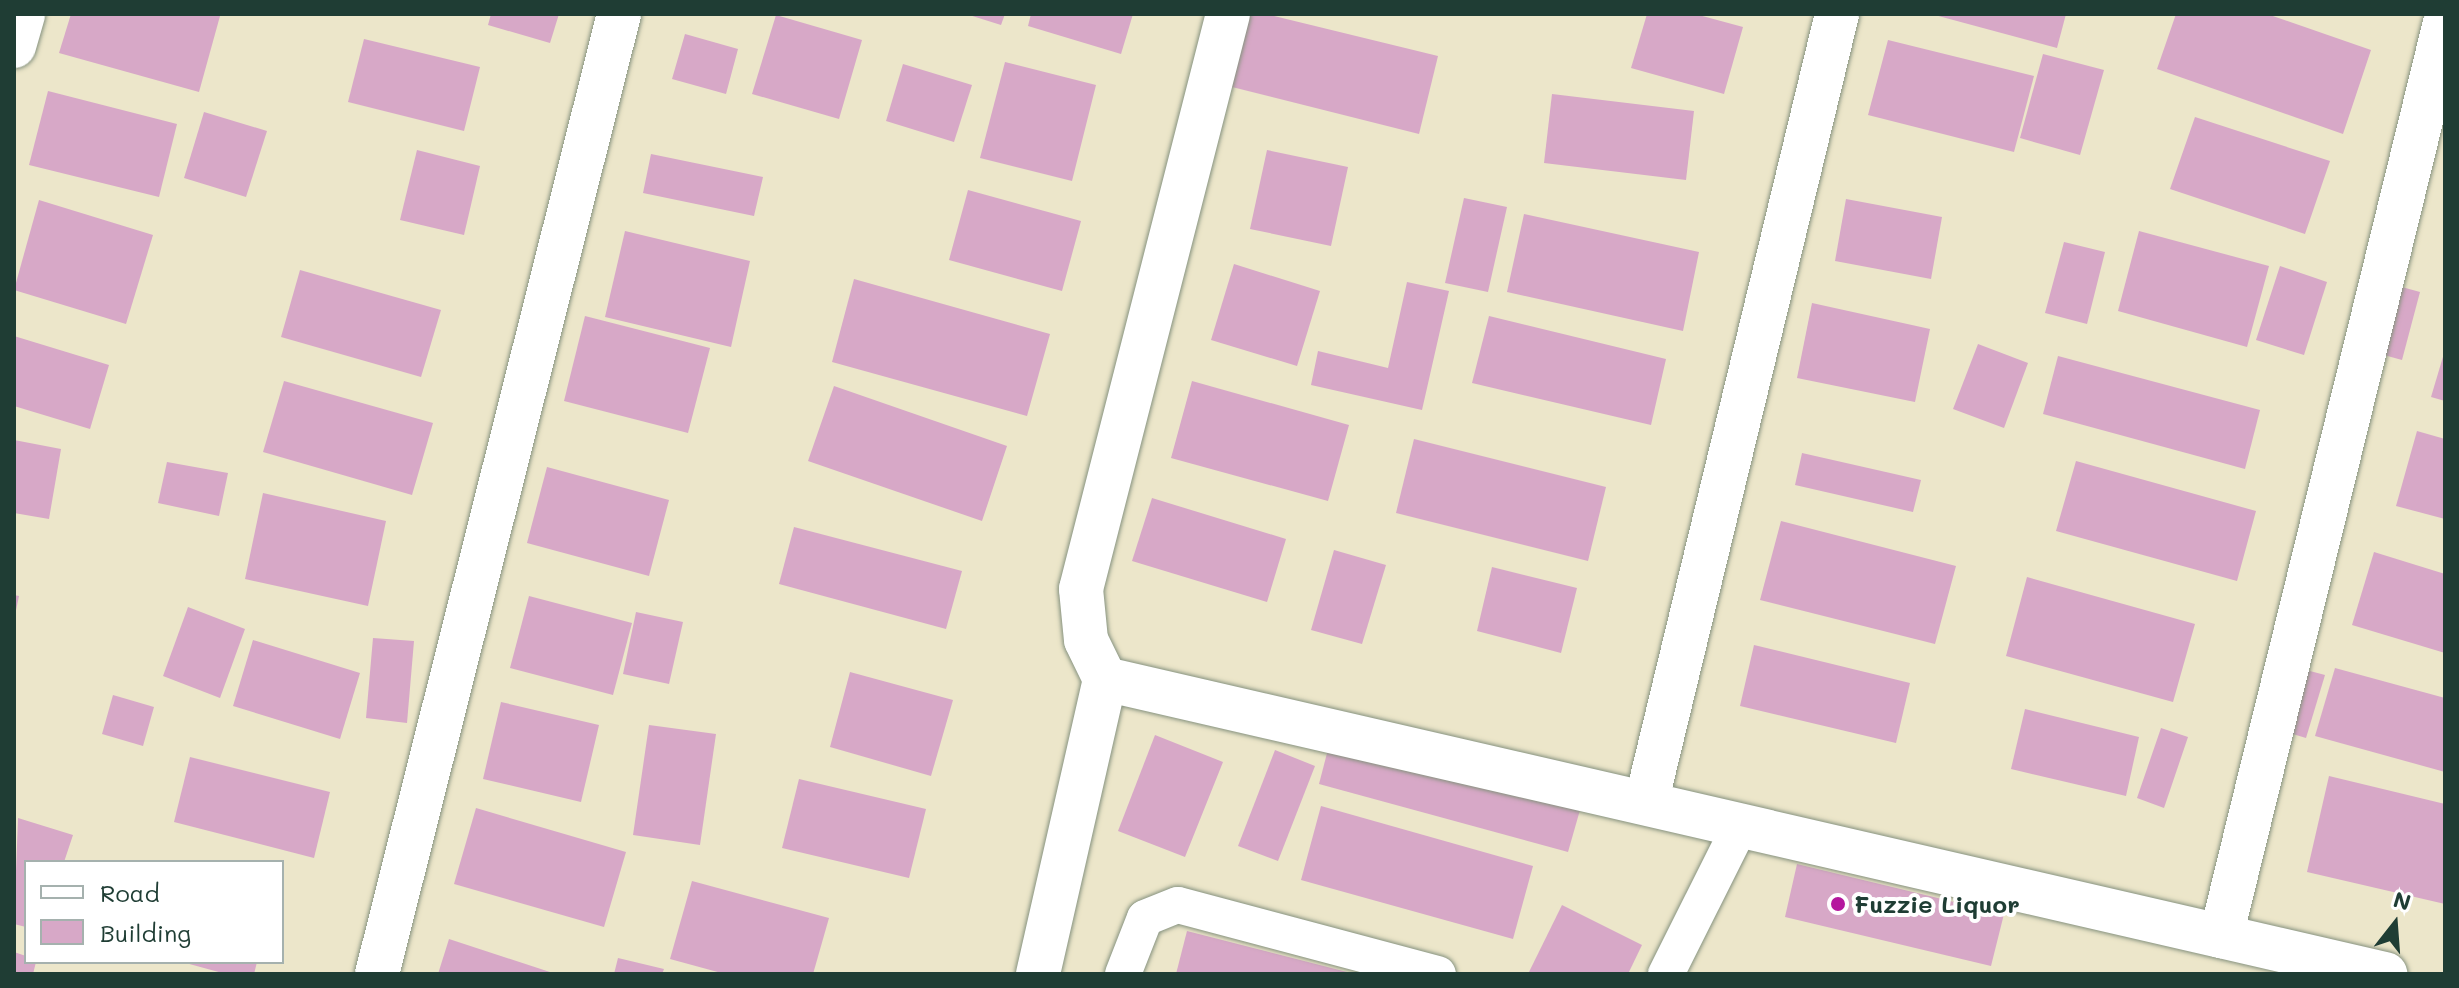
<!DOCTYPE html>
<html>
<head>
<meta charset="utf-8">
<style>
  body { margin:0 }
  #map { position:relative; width:2459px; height:988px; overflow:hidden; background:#ece6ca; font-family:Mali,sans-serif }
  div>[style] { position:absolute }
  .building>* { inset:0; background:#d7a8c7 }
  .roads { filter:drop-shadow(0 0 2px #86927f) drop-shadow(0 0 2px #86927f) }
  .service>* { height:36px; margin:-18px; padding:0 18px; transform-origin:18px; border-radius:18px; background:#fff }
  .minor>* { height:44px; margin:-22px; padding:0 22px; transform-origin:22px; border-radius:22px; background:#fff }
  .dots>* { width:22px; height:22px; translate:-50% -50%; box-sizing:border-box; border:4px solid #fff; border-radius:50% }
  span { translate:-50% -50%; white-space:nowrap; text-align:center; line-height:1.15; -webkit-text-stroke:8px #fff; paint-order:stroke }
  .poi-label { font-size:24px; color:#1f3d34; font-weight:700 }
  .left { translate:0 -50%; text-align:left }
  .frame { position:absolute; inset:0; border:16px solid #1f3d34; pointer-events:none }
  .legend { position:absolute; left:24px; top:860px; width:260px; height:104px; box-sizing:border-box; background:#fff; border:2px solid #a5b1ae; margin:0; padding:10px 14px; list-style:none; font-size:24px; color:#1f3d34 }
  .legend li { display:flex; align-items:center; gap:16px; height:40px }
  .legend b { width:40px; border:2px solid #a5b1ae }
  .north { position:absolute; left:2355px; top:884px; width:80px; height:80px; -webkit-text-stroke:6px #fff; paint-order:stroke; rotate:17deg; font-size:22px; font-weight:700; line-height:32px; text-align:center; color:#1f3d34 }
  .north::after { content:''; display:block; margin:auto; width:28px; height:36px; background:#1f3d34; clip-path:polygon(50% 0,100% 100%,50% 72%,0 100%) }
</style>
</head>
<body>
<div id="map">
  <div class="building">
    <div style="clip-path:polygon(71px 14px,220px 16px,199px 92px,59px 53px)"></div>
    <div style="clip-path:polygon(491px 14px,559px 14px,550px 43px,488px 25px)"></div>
    <div style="clip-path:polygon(966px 14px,1005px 14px,1001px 25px)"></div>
    <div style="clip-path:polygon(1031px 14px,1133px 14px,1121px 54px,1028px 26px)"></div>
    <div style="clip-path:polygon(1246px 14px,1266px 14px,1438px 56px,1419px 134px,1228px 86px)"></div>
    <div style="clip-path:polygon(1647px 14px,1695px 14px,1743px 27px,1724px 94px,1631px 68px)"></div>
    <div style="clip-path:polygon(1931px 14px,2066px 14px,2057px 48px)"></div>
    <div style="clip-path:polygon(2176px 14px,2267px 14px,2371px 50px,2343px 134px,2157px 69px)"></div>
    <div style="clip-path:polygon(776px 15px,862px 40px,839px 119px,752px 94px)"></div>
    <div style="clip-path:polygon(685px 34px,738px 49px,726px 94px,672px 79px)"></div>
    <div style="clip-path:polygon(364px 39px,480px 67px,464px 131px,348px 102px)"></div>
    <div style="clip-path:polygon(1888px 40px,2034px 76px,2014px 152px,1868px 115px)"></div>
    <div style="clip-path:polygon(2043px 54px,2104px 70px,2080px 155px,2020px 138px)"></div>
    <div style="clip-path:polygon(1005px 62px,1096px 85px,1072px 181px,980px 158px)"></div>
    <div style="clip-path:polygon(903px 64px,972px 85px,954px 142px,886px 121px)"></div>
    <div style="clip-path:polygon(48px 91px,177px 124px,159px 197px,29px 165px)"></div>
    <div style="clip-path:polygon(1552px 94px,1694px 111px,1686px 180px,1544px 163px)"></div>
    <div style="clip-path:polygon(204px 112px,267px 131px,246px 197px,184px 178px)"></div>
    <div style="clip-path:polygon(2195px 117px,2330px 161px,2305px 234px,2170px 189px)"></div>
    <div style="clip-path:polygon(417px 150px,480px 166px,464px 235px,400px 220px)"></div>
    <div style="clip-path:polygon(1267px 150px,1348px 167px,1331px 246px,1250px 229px)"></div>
    <div style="clip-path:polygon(651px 154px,763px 177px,754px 216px,643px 193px)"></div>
    <div style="clip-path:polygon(968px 190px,1081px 221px,1062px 291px,949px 260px)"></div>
    <div style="clip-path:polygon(1464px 198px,1507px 207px,1488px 292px,1445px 283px)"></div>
    <div style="clip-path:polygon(1846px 199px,1942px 217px,1931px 279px,1835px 261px)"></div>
    <div style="clip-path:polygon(39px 200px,153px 235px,126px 324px,14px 290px)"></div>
    <div style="clip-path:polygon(1524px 214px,1699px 252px,1683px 331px,1507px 292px)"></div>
    <div style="clip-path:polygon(625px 231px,750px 261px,731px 347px,605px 317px)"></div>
    <div style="clip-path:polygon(2139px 231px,2269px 266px,2247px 347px,2118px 311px)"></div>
    <div style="clip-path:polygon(2064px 242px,2105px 252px,2087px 324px,2045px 313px)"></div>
    <div style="clip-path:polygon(1234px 264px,1320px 291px,1297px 366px,1211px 340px)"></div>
    <div style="clip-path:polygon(2280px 266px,2327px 282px,2304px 355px,2256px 340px)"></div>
    <div style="clip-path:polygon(300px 270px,441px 310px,421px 377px,281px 337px)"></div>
    <div style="clip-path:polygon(854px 279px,1050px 334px,1027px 416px,832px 362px)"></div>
    <div style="clip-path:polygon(1407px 282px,1449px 291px,1422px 410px,1311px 385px,1318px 351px,1388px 368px)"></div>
    <div style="clip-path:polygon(2391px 284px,2420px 292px,2402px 360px,2373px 352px)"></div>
    <div style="clip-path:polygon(1812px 303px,1930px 329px,1915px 402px,1797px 378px)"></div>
    <div style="clip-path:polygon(585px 316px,710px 348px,688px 433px,564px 401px)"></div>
    <div style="clip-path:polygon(1489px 316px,1666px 359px,1651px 425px,1472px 383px)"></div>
    <div style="clip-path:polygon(14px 336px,109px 365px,90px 429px,14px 406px)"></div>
    <div style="clip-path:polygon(1978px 344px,2028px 363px,2004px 428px,1953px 409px)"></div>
    <div style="clip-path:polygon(2445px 350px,2445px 401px,2431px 397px)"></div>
    <div style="clip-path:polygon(2058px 356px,2260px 410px,2245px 469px,2043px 414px)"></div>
    <div style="clip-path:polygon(284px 381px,433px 423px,412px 495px,263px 452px)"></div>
    <div style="clip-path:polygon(1192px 381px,1349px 425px,1328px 501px,1171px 458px)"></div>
    <div style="clip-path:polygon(834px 386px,1007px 446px,982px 521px,808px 461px)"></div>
    <div style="clip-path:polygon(2417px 431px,2445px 439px,2445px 519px,2396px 506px)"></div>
    <div style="clip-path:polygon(1414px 439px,1606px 487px,1588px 561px,1396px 513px)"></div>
    <div style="clip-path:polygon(14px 440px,61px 449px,49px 519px,14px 513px)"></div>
    <div style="clip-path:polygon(1802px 453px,1921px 480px,1913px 512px,1795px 485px)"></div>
    <div style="clip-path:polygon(2076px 461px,2256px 511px,2237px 581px,2056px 531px)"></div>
    <div style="clip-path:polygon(167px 462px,228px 473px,219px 516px,158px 503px)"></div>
    <div style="clip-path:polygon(547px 467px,669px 500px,649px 576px,527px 543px)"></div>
    <div style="clip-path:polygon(263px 493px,386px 521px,368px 606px,245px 579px)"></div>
    <div style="clip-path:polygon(1152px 498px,1286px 539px,1267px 602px,1132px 561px)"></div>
    <div style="clip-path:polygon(1781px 521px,1956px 566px,1935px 644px,1760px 600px)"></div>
    <div style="clip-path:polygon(794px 527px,962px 571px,946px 629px,779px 584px)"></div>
    <div style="clip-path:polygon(1334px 550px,1386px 565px,1362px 644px,1311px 630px)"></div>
    <div style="clip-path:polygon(2374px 552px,2445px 574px,2445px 653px,2352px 625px)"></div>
    <div style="clip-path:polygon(1492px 567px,1577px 588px,1561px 653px,1477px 631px)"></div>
    <div style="clip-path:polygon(2027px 577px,2195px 624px,2173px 702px,2006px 656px)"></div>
    <div style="clip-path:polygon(14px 595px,19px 596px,15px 615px,14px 615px)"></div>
    <div style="clip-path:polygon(529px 596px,632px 623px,613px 695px,510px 668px)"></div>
    <div style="clip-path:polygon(188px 607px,245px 629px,220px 698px,163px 676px)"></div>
    <div style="clip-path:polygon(636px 612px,683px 622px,669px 684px,623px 674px)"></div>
    <div style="clip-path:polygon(373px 638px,414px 641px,407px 723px,366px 718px)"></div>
    <div style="clip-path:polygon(253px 640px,360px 673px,340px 739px,233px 706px)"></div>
    <div style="clip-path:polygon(1754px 645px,1910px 683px,1896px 743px,1740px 706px)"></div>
    <div style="clip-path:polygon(2291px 666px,2325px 675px,2306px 738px,2273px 728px)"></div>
    <div style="clip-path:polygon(2335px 668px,2445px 698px,2445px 772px,2315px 736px)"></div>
    <div style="clip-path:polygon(850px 672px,953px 700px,931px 776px,830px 747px)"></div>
    <div style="clip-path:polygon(113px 695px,154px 707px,143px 746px,102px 734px)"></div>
    <div style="clip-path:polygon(501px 702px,599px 725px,581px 802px,483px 779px)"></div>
    <div style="clip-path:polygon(2025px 709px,2139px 737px,2126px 796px,2011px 769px)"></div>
    <div style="clip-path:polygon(649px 725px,716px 734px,700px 845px,633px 835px)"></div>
    <div style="clip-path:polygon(2161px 728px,2188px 737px,2164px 808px,2137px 798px)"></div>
    <div style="clip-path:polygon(1332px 734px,1582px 803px,1568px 852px,1319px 784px)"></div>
    <div style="clip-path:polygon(1155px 735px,1223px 762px,1185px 857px,1118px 831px)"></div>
    <div style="clip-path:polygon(1275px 750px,1315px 766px,1278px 861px,1238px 846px)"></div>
    <div style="clip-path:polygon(190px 757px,330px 792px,314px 858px,174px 822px)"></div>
    <div style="clip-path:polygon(2329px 776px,2445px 804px,2445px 904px,2307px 872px)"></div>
    <div style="clip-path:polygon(799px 779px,926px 809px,909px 878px,782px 848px)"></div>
    <div style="clip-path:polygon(1321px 806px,1533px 866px,1513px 939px,1301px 880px)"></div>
    <div style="clip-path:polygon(476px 808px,626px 852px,604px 927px,454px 884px)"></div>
    <div style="clip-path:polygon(18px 818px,73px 835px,64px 862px,26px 862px,26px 927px,14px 924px)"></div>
    <div style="clip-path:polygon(1797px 864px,2004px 914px,1991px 966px,1785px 917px)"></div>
    <div style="clip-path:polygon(692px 881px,829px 918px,813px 974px,725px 974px,670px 959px)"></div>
    <div style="clip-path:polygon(1562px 905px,1642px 945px,1628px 974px,1528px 974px)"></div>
    <div style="clip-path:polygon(1187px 931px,1351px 973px,1351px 974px,1176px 974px)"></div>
    <div style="clip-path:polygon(449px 939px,553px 973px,553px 974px,438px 974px)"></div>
    <div style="clip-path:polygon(14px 952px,26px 956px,26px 962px,36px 962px,33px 974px,14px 974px)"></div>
    <div style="clip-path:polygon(618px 958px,664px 969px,662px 974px,614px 974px)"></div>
    <div style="clip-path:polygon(182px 962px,257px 962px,254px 974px,226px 974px)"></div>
  </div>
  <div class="roads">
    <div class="service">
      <div style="left:1123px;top:974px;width:60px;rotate:-68.6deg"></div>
      <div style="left:1145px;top:918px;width:35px;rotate:-22deg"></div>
      <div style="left:1178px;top:905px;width:269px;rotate:14.9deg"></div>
      <div style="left:1666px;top:974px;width:165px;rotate:-63.4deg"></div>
    </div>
    <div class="minor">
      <div style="left:14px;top:46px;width:33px;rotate:-74deg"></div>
      <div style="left:1105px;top:679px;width:43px;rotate:-116deg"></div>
      <div style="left:1086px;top:640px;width:51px;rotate:-95.6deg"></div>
      <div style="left:1081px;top:589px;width:593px;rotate:-75.66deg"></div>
      <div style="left:1646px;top:803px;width:812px;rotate:-76.39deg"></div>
      <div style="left:2221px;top:936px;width:940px;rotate:-76.22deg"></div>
      <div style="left:377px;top:974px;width:990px;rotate:-75.85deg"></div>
      <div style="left:1038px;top:974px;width:303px;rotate:-77.2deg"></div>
      <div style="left:1105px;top:679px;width:1314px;rotate:12.98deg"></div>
    </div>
  </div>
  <div class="dots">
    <div style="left:1838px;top:904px;background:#b5179e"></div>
  </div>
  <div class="poi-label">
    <span class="left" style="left:1854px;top:904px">Fuzzie Liquor</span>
  </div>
  <div class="frame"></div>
  <ul class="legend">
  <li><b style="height:10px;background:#fff"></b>Road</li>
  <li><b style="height:22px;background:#d7a8c7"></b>Building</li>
  </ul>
  <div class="north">N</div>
</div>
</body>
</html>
